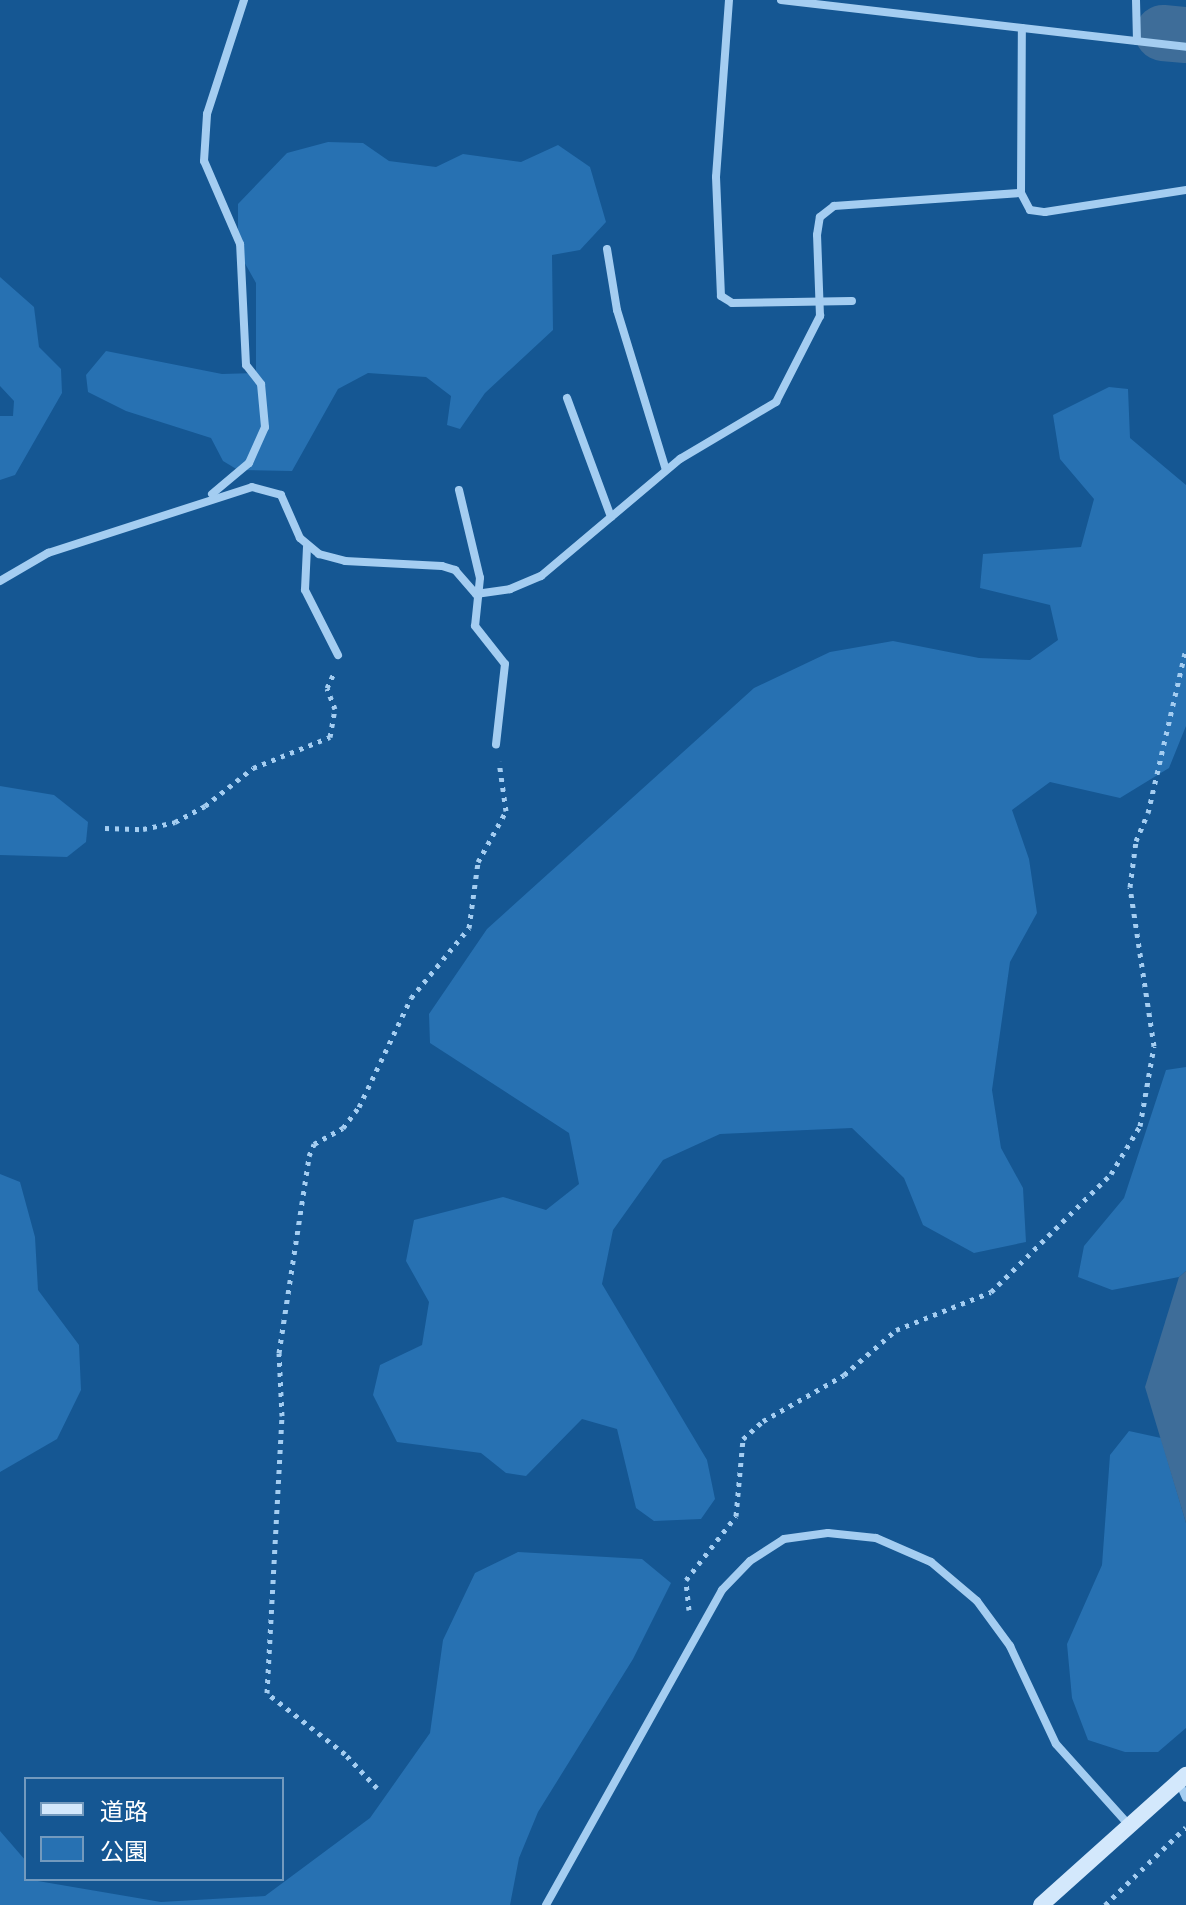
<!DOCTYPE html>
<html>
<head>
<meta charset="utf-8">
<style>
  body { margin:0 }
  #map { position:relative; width:1186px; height:1905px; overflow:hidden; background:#155793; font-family:"DejaVu Sans","Noto Sans JP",sans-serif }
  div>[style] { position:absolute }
  .green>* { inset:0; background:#2771b2 }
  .water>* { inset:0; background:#3e6d99 }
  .river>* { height:56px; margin:-28px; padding:0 28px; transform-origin:28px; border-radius:28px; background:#3e6d99 }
  .path>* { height:5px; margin-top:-2.5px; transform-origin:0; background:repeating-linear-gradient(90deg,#a4cdf1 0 4px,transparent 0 10px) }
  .street>* { height:8px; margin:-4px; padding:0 4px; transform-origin:4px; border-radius:4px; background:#a4cdf1 }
  .secondary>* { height:16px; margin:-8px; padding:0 8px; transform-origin:8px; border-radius:8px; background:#d3e8fc }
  span { translate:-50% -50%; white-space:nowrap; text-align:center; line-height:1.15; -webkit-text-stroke:6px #155793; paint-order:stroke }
  .legend { position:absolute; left:24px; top:1777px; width:260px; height:104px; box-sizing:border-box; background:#155793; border:2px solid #739abe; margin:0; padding:10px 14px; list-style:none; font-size:24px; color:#fff }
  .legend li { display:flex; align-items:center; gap:16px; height:40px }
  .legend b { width:40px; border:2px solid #739abe }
</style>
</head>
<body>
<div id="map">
  <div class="green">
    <div style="clip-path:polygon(328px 142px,363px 143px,389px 161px,436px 167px,463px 154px,521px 162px,558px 145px,590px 167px,606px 222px,580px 250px,552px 255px,553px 330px,485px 393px,460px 429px,447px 425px,451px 396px,426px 377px,368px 373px,338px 389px,292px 471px,238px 470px,223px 461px,211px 438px,126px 411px,88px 392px,86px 375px,106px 351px,222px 374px,256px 373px,256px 283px,238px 251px,238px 204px,287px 153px)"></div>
    <div style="clip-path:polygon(0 277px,34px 307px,39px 347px,61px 369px,62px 393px,15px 475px,0 480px,0 416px,13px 416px,14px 401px,0 386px)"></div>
    <div style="clip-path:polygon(1109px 387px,1128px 389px,1130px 438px,1186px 485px,1186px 726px,1169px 768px,1120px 798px,1050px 782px,1012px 810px,1029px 859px,1037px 913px,1010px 962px,992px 1090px,1001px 1148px,1023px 1188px,1026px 1242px,974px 1253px,923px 1225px,904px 1178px,852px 1128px,720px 1134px,663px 1160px,613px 1230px,602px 1284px,707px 1460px,715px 1499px,701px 1519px,654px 1521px,636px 1508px,617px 1429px,582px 1419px,526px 1476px,506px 1473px,481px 1453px,397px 1442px,373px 1395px,380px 1365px,422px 1345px,429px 1302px,406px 1261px,414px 1220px,503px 1197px,546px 1210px,579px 1184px,569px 1133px,430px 1043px,429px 1014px,487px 929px,754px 688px,830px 652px,893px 641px,979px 658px,1030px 660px,1058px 640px,1050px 605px,980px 588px,983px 554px,1081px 547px,1094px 499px,1060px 459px,1053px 415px)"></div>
    <div style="clip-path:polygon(0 786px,54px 795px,88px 822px,86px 842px,67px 857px,0 855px)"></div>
    <div style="clip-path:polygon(1186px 1067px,1186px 1271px,1179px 1277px,1112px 1290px,1078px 1277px,1084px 1246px,1124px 1198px,1166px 1070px)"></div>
    <div style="clip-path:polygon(0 1174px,20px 1182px,35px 1237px,38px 1290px,79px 1345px,81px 1390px,57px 1439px,0 1472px)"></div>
    <div style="clip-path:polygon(1129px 1431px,1161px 1438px,1186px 1523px,1186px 1728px,1158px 1752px,1125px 1752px,1088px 1740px,1072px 1698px,1067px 1644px,1102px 1565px,1110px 1455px)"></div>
    <div style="clip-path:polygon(518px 1552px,642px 1559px,671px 1583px,633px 1659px,538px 1812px,519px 1858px,510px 1905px,0 1905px,0 1831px,26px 1861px,26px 1879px,161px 1902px,265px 1896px,370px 1818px,430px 1733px,443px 1640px,475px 1573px)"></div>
  </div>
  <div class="water">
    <div style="clip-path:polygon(1186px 1271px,1186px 1523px,1145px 1387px,1179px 1277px)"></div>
  </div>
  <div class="river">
    <div style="left:1163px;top:33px;width:23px;rotate:5deg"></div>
  </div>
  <div class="path">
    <div style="left:105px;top:828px;width:38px;rotate:2deg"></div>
    <div style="left:143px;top:829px;width:33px;rotate:-12deg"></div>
    <div style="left:175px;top:822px;width:34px;rotate:-28deg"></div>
    <div style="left:205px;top:806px;width:61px;rotate:-38.4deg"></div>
    <div style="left:253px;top:768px;width:83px;rotate:-21.9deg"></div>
    <div style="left:330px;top:737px;width:28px;rotate:-80deg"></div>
    <div style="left:335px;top:709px;width:22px;rotate:-111deg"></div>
    <div style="left:327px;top:688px;width:19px;rotate:-65deg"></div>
    <div style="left:689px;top:1610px;width:30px;rotate:-96deg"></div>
    <div style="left:686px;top:1580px;width:81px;rotate:-52deg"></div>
    <div style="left:736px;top:1516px;width:77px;rotate:-84.8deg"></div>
    <div style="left:743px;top:1439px;width:27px;rotate:-42deg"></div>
    <div style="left:763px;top:1421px;width:93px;rotate:-29.6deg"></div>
    <div style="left:844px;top:1375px;width:69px;rotate:-40.9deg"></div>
    <div style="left:896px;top:1330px;width:102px;rotate:-21.8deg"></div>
    <div style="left:991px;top:1292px;width:168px;rotate:-44.5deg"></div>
    <div style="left:1111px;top:1174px;width:56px;rotate:-58.9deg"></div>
    <div style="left:1140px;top:1126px;width:81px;rotate:-80.1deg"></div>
    <div style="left:1154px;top:1046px;width:161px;rotate:-98.6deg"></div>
    <div style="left:1130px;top:887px;width:46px;rotate:-82.6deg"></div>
    <div style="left:1136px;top:841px;width:30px;rotate:-67deg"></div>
    <div style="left:1148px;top:813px;width:169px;rotate:-77deg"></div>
    <div style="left:377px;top:1788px;width:47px;rotate:-133.3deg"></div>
    <div style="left:345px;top:1754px;width:99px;rotate:-142deg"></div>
    <div style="left:267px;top:1693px;width:277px;rotate:-86.9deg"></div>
    <div style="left:282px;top:1416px;width:63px;rotate:-92.7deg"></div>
    <div style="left:279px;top:1353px;width:199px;rotate:-81.3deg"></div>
    <div style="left:309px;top:1156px;width:13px;rotate:-67deg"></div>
    <div style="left:314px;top:1144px;width:33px;rotate:-29deg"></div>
    <div style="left:343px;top:1128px;width:26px;rotate:-53deg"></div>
    <div style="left:359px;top:1107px;width:121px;rotate:-64.5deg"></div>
    <div style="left:411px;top:998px;width:91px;rotate:-50.4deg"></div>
    <div style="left:469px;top:928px;width:67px;rotate:-82.2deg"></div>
    <div style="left:478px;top:862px;width:58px;rotate:-61.2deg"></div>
    <div style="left:506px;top:811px;width:50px;rotate:-98deg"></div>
    <div style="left:1105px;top:1905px;width:112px;rotate:-43.9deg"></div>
  </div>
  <div class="street">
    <div style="left:729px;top:0;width:177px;rotate:94.2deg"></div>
    <div style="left:716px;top:177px;width:119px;rotate:87.6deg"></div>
    <div style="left:721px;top:296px;width:13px;rotate:32deg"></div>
    <div style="left:732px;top:303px;width:120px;rotate:-1deg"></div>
    <div style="left:781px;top:0;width:408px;rotate:6.6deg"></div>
    <div style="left:1136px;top:0;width:41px;rotate:88.6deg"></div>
    <div style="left:1021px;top:193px;width:19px;rotate:62deg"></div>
    <div style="left:1030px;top:210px;width:15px;rotate:8deg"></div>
    <div style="left:1045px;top:212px;width:143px;rotate:-8.9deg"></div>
    <div style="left:607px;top:249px;width:62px;rotate:80.7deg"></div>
    <div style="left:617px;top:310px;width:167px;rotate:73deg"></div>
    <div style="left:567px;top:398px;width:127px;rotate:69.7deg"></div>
    <div style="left:459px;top:490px;width:90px;rotate:76.6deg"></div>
    <div style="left:480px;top:578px;width:48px;rotate:95.9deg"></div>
    <div style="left:475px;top:626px;width:48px;rotate:51.7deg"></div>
    <div style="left:505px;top:664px;width:81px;rotate:96.4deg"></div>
    <div style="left:212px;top:494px;width:48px;rotate:-40deg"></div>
    <div style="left:249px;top:463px;width:39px;rotate:-66deg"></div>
    <div style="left:265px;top:427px;width:43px;rotate:-95.3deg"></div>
    <div style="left:261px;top:384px;width:24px;rotate:-128deg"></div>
    <div style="left:246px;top:365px;width:121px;rotate:-92.8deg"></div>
    <div style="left:240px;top:244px;width:90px;rotate:-113.4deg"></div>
    <div style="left:204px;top:161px;width:47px;rotate:-86.3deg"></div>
    <div style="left:207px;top:114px;width:120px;rotate:-72deg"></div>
    <div style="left:307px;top:547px;width:43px;rotate:92.7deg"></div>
    <div style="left:305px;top:590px;width:73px;rotate:63.1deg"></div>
    <div style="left:0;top:581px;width:56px;rotate:-30.3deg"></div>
    <div style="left:48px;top:553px;width:214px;rotate:-17.9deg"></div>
    <div style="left:252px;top:487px;width:30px;rotate:15deg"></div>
    <div style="left:281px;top:495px;width:47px;rotate:66.2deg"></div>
    <div style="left:300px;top:538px;width:25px;rotate:40deg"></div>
    <div style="left:319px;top:554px;width:27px;rotate:15deg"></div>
    <div style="left:345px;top:561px;width:97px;rotate:3deg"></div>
    <div style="left:442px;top:566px;width:14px;rotate:17deg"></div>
    <div style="left:455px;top:570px;width:32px;rotate:49deg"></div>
    <div style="left:476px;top:594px;width:34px;rotate:-8deg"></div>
    <div style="left:510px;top:589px;width:34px;rotate:-23deg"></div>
    <div style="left:541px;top:576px;width:182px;rotate:-40.1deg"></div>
    <div style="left:680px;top:459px;width:112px;rotate:-30.7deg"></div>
    <div style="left:776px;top:402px;width:97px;rotate:-62.9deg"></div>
    <div style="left:820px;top:316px;width:81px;rotate:-92.1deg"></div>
    <div style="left:817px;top:235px;width:18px;rotate:-81deg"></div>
    <div style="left:820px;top:217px;width:18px;rotate:-38deg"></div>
    <div style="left:834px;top:206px;width:187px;rotate:-4deg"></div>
    <div style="left:1021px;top:193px;width:165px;rotate:-89.7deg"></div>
    <div style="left:1179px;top:1782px;width:17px;rotate:66deg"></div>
    <div style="left:546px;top:1905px;width:361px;rotate:-60.8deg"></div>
    <div style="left:722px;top:1590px;width:40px;rotate:-46deg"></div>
    <div style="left:750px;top:1561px;width:40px;rotate:-32.9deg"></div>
    <div style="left:784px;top:1539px;width:44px;rotate:-7.8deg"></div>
    <div style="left:828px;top:1533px;width:48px;rotate:5.9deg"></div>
    <div style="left:876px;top:1538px;width:60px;rotate:23.6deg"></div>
    <div style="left:931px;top:1562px;width:60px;rotate:40.3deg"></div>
    <div style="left:977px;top:1601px;width:56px;rotate:53.7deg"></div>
    <div style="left:1010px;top:1646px;width:108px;rotate:64.9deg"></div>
    <div style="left:1056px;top:1744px;width:109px;rotate:48deg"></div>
  </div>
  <div class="secondary">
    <div style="left:1041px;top:1905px;width:195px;rotate:-41.9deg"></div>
  </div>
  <ul class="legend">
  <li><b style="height:10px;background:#d3e8fc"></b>道路</li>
  <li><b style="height:22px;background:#2771b2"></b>公園</li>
  </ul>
</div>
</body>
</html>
